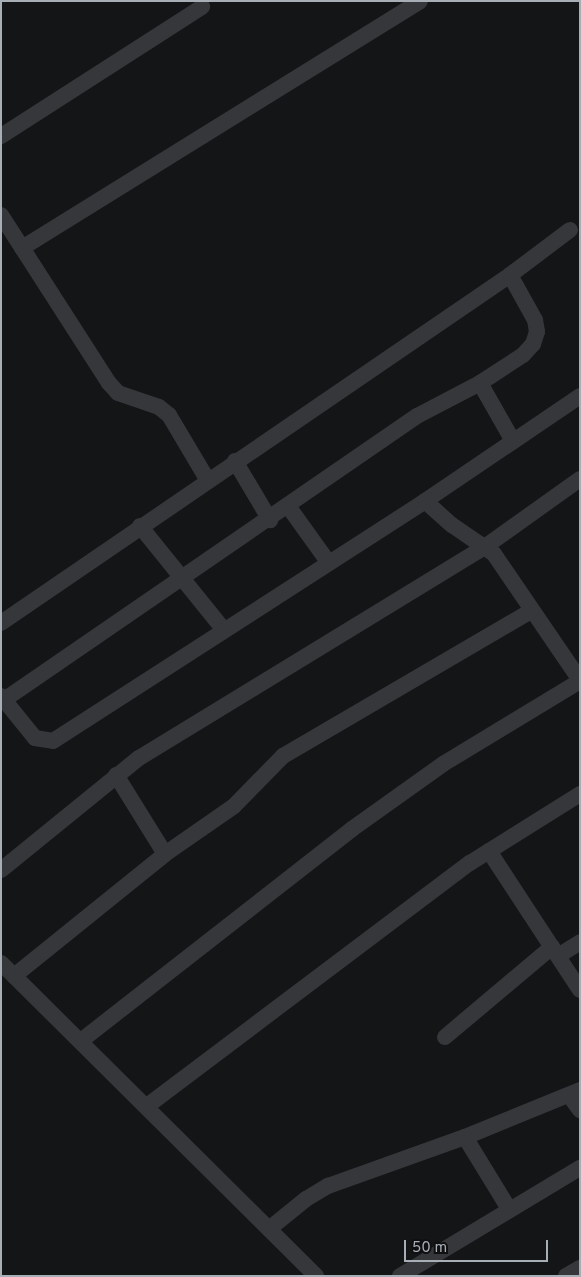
<!DOCTYPE html>
<html>
<head>
<meta charset="utf-8">
<style>
  body { margin:0 }
  #map { position:relative; width:581px; height:1277px; overflow:hidden; background:#141516; font-family:Overpass,sans-serif }
  div>[style] { position:absolute }
  .street>* { height:16px; margin:-8px; padding:0 8px; transform-origin:8px; border-radius:8px; background:#36373b }
  span { translate:-50% -50%; white-space:nowrap; text-align:center; line-height:1.15; -webkit-text-stroke:4px #101011; paint-order:stroke }
  .frame { position:absolute; inset:0; border:2px solid #a7aeb6; pointer-events:none }
  .scale { position:absolute; left:404px; top:1240px; width:144px; height:22px; box-sizing:border-box; border:2px solid #a7aeb6; border-top:0; padding-left:6px; font-size:15px; line-height:18px; white-space:nowrap; color:#a7aeb6; -webkit-text-stroke:4px #101011; paint-order:stroke }
</style>
</head>
<body>
<div id="map">
  <div class="street">
    <div style="left:1px;top:136px;width:239px;rotate:-32.7deg"></div>
    <div style="left:1px;top:215px;width:200px;rotate:57.3deg"></div>
    <div style="left:109px;top:383px;width:13px;rotate:48deg"></div>
    <div style="left:118px;top:393px;width:43px;rotate:18.9deg"></div>
    <div style="left:159px;top:407px;width:13px;rotate:39deg"></div>
    <div style="left:169px;top:415px;width:74px;rotate:59.3deg"></div>
    <div style="left:22px;top:248px;width:468px;rotate:-31.8deg"></div>
    <div style="left:480px;top:383px;width:67px;rotate:60.4deg"></div>
    <div style="left:235px;top:461px;width:69px;rotate:59.3deg"></div>
    <div style="left:425px;top:501px;width:36px;rotate:42deg"></div>
    <div style="left:452px;top:525px;width:51px;rotate:34.6deg"></div>
    <div style="left:494px;top:554px;width:153px;rotate:55.7deg"></div>
    <div style="left:288px;top:506px;width:70px;rotate:54.3deg"></div>
    <div style="left:140px;top:526px;width:134px;rotate:51.1deg"></div>
    <div style="left:1px;top:623px;width:617px;rotate:-34.36deg"></div>
    <div style="left:510px;top:275px;width:75px;rotate:-36.9deg"></div>
    <div style="left:1px;top:696px;width:54px;rotate:51deg"></div>
    <div style="left:35px;top:738px;width:18px;rotate:9deg"></div>
    <div style="left:53px;top:741px;width:443px;rotate:-32.8deg"></div>
    <div style="left:425px;top:501px;width:187px;rotate:-34.1deg"></div>
    <div style="left:1px;top:702px;width:505px;rotate:-34.51deg"></div>
    <div style="left:417px;top:416px;width:71px;rotate:-27.6deg"></div>
    <div style="left:480px;top:383px;width:51px;rotate:-33.1deg"></div>
    <div style="left:523px;top:355px;width:15px;rotate:-48deg"></div>
    <div style="left:533px;top:344px;width:13px;rotate:-72deg"></div>
    <div style="left:537px;top:332px;width:12px;rotate:-99deg"></div>
    <div style="left:535px;top:320px;width:51px;rotate:-119.1deg"></div>
    <div style="left:116px;top:775px;width:93px;rotate:58.2deg"></div>
    <div style="left:489px;top:851px;width:166px;rotate:56.8deg"></div>
    <div style="left:1px;top:870px;width:178px;rotate:-39.1deg"></div>
    <div style="left:139px;top:758px;width:407px;rotate:-31.4deg"></div>
    <div style="left:486px;top:546px;width:115px;rotate:-35.5deg"></div>
    <div style="left:558px;top:956px;width:26px;rotate:-32deg"></div>
    <div style="left:1px;top:963px;width:444px;rotate:44.8deg"></div>
    <div style="left:14px;top:976px;width:194px;rotate:-38.9deg"></div>
    <div style="left:165px;top:854px;width:84px;rotate:-34.8deg"></div>
    <div style="left:234px;top:806px;width:70px;rotate:-45.6deg"></div>
    <div style="left:283px;top:756px;width:287px;rotate:-30.3deg"></div>
    <div style="left:445px;top:1037px;width:140px;rotate:-40.1deg"></div>
    <div style="left:82px;top:1040px;width:343px;rotate:-38deg"></div>
    <div style="left:352px;top:829px;width:112px;rotate:-35.5deg"></div>
    <div style="left:443px;top:764px;width:160px;rotate:-31.2deg"></div>
    <div style="left:569px;top:1095px;width:19px;rotate:54deg"></div>
    <div style="left:147px;top:1106px;width:404px;rotate:-37deg"></div>
    <div style="left:470px;top:863px;width:130px;rotate:-32.1deg"></div>
    <div style="left:465px;top:1137px;width:84px;rotate:58.6deg"></div>
    <div style="left:269px;top:1229px;width:48px;rotate:-39deg"></div>
    <div style="left:306px;top:1199px;width:26px;rotate:-31deg"></div>
    <div style="left:328px;top:1186px;width:145px;rotate:-19.7deg"></div>
    <div style="left:465px;top:1137px;width:124px;rotate:-22.2deg"></div>
    <div style="left:400px;top:1276px;width:210px;rotate:-31deg"></div>
    <div style="left:566px;top:1276px;width:16px;rotate:-30deg"></div>
  </div>
  <div class="frame"></div>
  <div class="scale">50 m</div>
</div>
</body>
</html>
